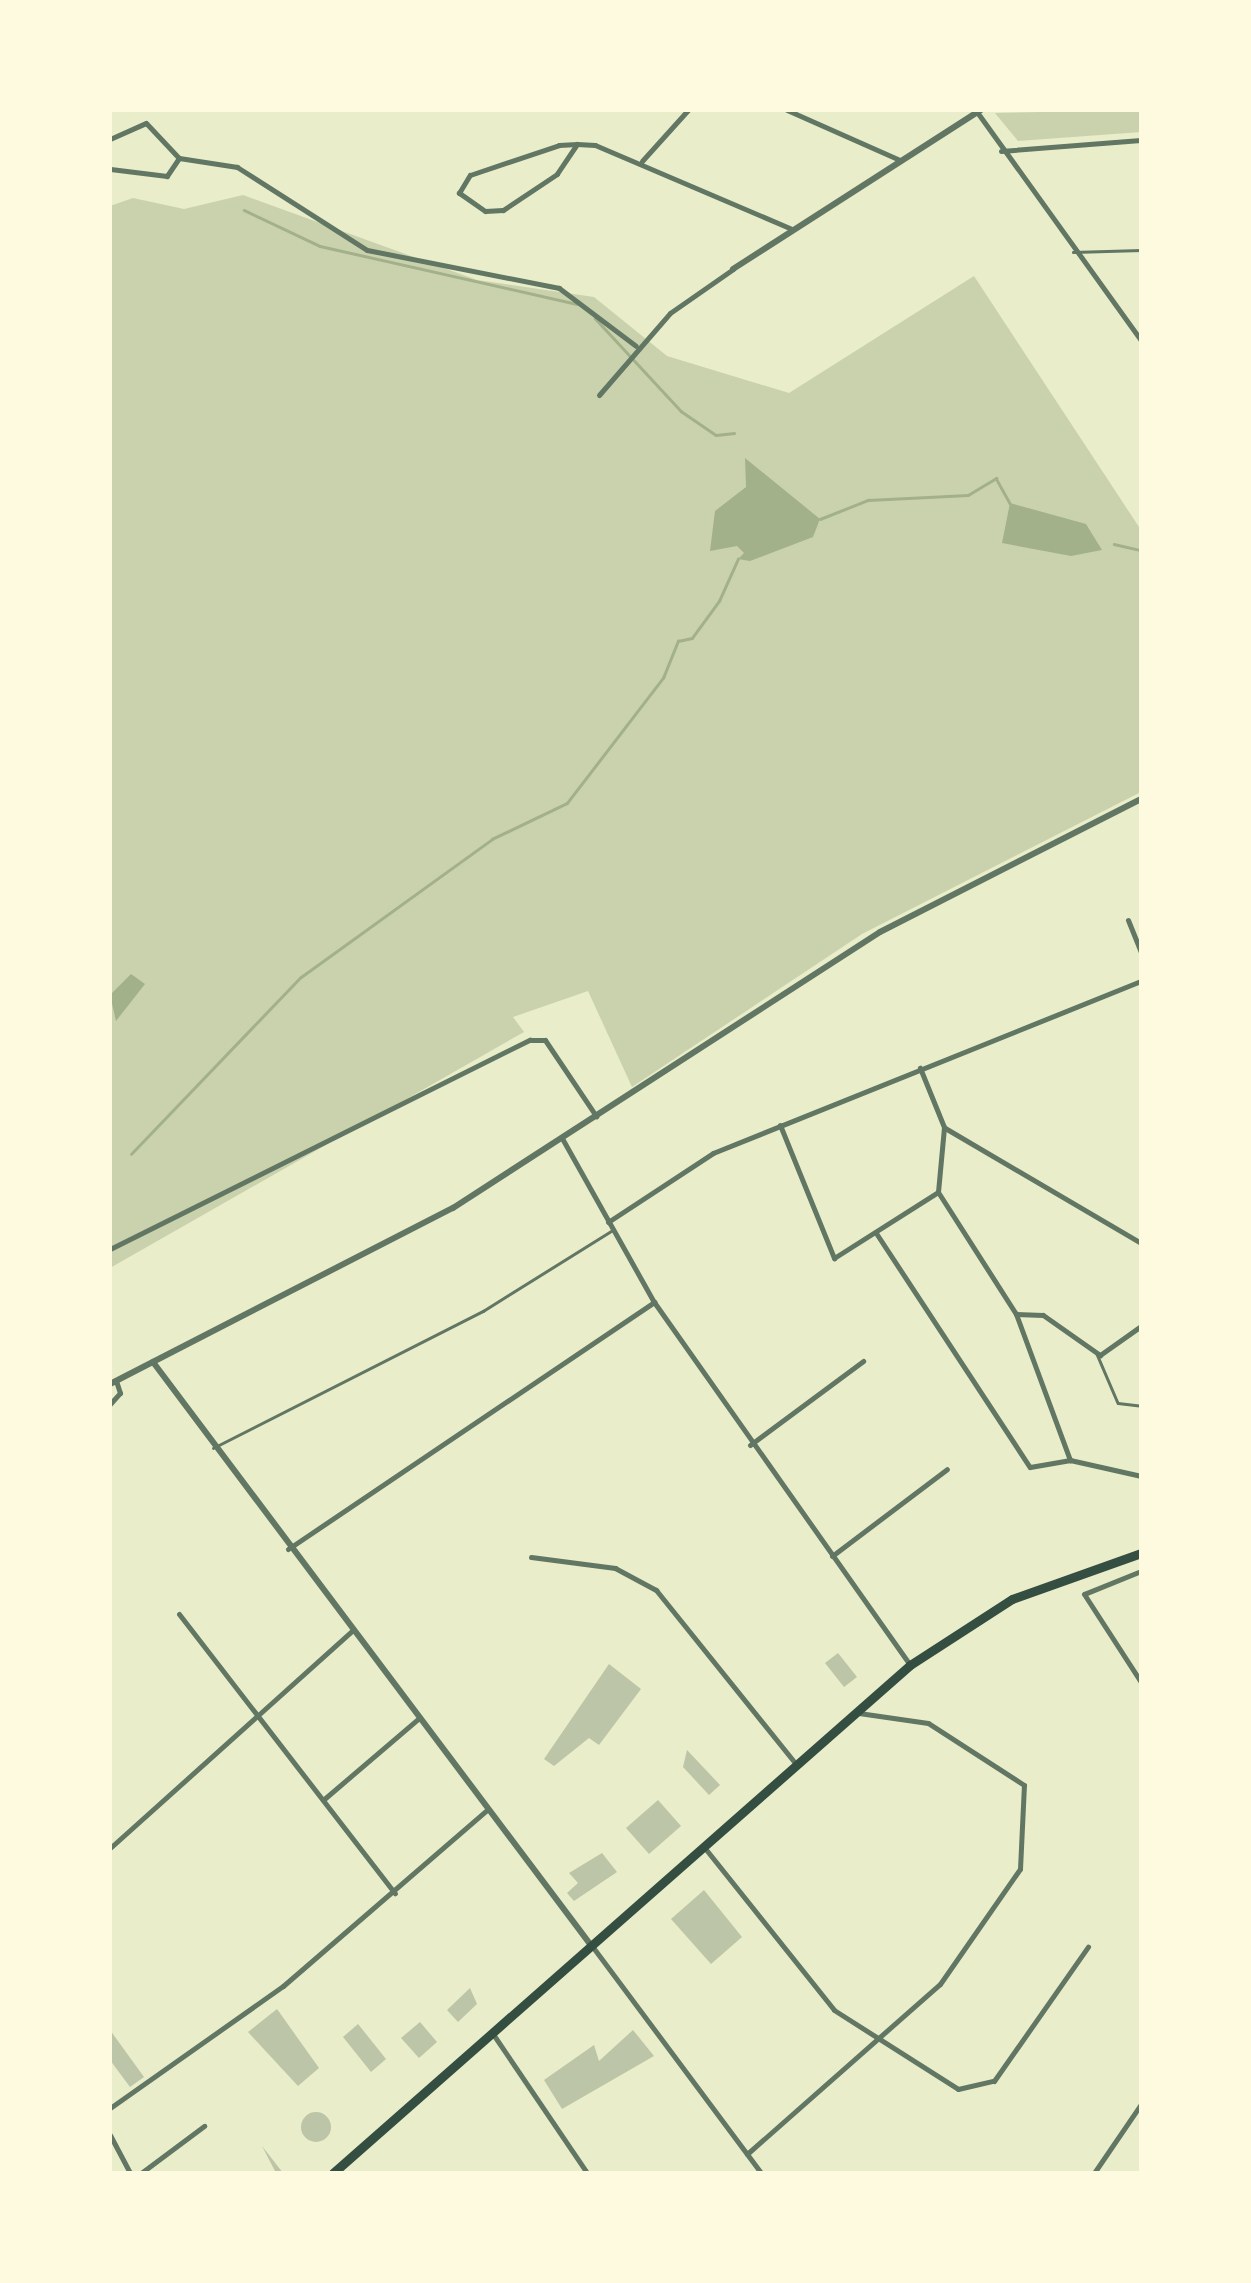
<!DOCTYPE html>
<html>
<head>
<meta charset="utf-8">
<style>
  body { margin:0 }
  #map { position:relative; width:1251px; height:2283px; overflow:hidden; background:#e9edc9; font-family:"Varela Round",sans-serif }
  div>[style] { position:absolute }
  .green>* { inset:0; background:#cad2ad }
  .water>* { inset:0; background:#a3b18a }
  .stream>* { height:2.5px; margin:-1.25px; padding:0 1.25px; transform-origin:1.25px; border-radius:1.25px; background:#a3b18a }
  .building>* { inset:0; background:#bcc5a7 }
  .round { border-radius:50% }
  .service>* { height:2.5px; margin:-1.25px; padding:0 1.25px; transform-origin:1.25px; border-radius:1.25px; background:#617663 }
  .minor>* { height:5px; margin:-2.5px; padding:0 2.5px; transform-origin:2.5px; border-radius:2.5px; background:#617663 }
  .tertiary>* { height:6px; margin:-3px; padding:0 3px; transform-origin:3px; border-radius:3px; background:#617663 }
  .primary>* { height:9px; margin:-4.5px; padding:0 4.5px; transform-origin:4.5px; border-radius:4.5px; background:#344e41 }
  span { translate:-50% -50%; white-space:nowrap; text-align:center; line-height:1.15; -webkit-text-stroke:9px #fefae0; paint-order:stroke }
  .frame { position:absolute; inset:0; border:112px solid #fefae0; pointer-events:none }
</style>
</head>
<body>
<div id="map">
  <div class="green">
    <div style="clip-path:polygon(1141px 110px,1141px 132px,1018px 141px,995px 113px)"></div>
    <div style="clip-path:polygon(243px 195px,477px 280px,594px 297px,667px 356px,789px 393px,974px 276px,1141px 530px,1141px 792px,862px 934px,632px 1087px,588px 991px,513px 1017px,524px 1032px,110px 1268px,110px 206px,133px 198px,184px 209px)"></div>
  </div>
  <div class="water">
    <div style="clip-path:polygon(745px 458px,820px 519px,813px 537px,750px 561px,738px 559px,744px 553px,737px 546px,710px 551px,715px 511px,746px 487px)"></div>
    <div style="clip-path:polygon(1010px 503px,1086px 524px,1102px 550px,1071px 556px,1002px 543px)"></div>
    <div style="clip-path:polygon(131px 974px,145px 984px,116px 1021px,110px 995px)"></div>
  </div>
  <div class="stream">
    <div style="left:244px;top:210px;width:84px;rotate:25.3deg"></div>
    <div style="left:320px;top:246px;width:263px;rotate:12.7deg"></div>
    <div style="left:595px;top:318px;width:127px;rotate:47.2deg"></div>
    <div style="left:681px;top:411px;width:42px;rotate:34.4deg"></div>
    <div style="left:716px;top:435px;width:18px;rotate:-6deg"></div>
    <div style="left:820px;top:519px;width:52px;rotate:-21.6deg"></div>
    <div style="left:868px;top:500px;width:100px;rotate:-2.9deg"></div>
    <div style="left:968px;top:495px;width:33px;rotate:-31deg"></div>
    <div style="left:996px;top:478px;width:29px;rotate:61deg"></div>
    <div style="left:1114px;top:544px;width:28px;rotate:13deg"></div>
    <div style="left:131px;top:1154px;width:245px;rotate:-46.2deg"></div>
    <div style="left:301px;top:977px;width:236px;rotate:-35.8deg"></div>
    <div style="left:492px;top:839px;width:83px;rotate:-25.6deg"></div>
    <div style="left:567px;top:803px;width:158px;rotate:-52.5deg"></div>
    <div style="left:663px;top:678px;width:40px;rotate:-68deg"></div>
    <div style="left:678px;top:641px;width:14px;rotate:-12deg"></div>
    <div style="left:692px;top:638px;width:46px;rotate:-53.9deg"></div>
    <div style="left:719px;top:601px;width:46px;rotate:-65.7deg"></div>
  </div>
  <div class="building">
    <div style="clip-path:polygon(838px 1653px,857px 1677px,844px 1687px,825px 1663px)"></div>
    <div style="clip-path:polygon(609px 1664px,641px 1689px,599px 1745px,589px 1738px,554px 1766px,544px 1759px)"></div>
    <div style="clip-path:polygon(687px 1750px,720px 1785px,709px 1795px,683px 1767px)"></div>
    <div style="clip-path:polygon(658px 1800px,681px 1826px,649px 1854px,626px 1828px)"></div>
    <div style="clip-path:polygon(602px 1853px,617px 1872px,574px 1901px,567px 1893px,578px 1883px,569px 1873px)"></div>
    <div style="clip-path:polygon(704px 1890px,742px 1937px,711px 1964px,671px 1919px)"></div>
    <div style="clip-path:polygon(470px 1988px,477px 2004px,458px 2022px,447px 2010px)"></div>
    <div style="clip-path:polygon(277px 2009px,319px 2068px,298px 2086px,248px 2032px)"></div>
    <div style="clip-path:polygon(420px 2022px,437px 2042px,419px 2058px,401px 2038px)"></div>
    <div style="clip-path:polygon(358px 2024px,386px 2059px,371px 2072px,343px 2037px)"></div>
    <div style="clip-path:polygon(110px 2030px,144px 2077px,130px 2087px,110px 2060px)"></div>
    <div style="clip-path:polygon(633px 2030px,654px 2056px,562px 2109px,544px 2080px,594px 2045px,599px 2061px)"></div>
    <div class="round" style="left:301px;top:2112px;width:30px;height:30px"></div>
    <div style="clip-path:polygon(262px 2146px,283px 2173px,276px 2173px)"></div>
  </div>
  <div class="service">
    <div style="left:1073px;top:252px;width:68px;rotate:-1.7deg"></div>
    <div style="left:1097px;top:1354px;width:53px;rotate:66.8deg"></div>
    <div style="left:1118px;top:1403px;width:23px;rotate:7deg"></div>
    <div style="left:213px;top:1448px;width:303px;rotate:-26.9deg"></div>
    <div style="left:483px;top:1311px;width:151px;rotate:-32deg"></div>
  </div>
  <div class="minor">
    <div style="left:787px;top:110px;width:124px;rotate:23.9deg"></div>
    <div style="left:977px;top:112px;width:281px;rotate:54.3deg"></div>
    <div style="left:110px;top:139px;width:39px;rotate:-24deg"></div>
    <div style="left:146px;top:123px;width:48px;rotate:46.7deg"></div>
    <div style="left:179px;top:158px;width:22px;rotate:124deg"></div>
    <div style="left:167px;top:176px;width:57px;rotate:-173deg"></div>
    <div style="left:577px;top:144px;width:36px;rotate:124deg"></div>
    <div style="left:557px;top:174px;width:65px;rotate:146.3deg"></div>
    <div style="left:503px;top:210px;width:18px;rotate:177deg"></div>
    <div style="left:485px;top:211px;width:32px;rotate:-145deg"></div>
    <div style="left:459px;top:193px;width:21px;rotate:-59deg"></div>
    <div style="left:470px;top:175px;width:94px;rotate:-18.6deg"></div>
    <div style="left:559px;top:145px;width:18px;rotate:-3deg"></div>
    <div style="left:577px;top:144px;width:18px;rotate:3deg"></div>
    <div style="left:595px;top:145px;width:214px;rotate:23.1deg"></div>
    <div style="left:1001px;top:151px;width:140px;rotate:-4.5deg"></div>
    <div style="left:179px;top:158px;width:59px;rotate:8.8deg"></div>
    <div style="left:237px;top:167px;width:154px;rotate:32.6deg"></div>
    <div style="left:367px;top:250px;width:196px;rotate:11.2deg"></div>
    <div style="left:559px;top:288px;width:96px;rotate:37deg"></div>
    <div style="left:642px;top:161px;width:69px;rotate:-48deg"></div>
    <div style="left:599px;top:395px;width:108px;rotate:-49.1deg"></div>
    <div style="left:670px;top:313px;width:77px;rotate:-34.9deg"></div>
    <div style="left:1128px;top:920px;width:35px;rotate:68deg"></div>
    <div style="left:780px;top:1125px;width:144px;rotate:67.9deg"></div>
    <div style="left:834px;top:1258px;width:123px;rotate:-32.4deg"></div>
    <div style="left:938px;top:1192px;width:65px;rotate:-84.7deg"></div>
    <div style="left:944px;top:1127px;width:64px;rotate:-112.1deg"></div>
    <div style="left:945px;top:1128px;width:227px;rotate:30.4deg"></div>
    <div style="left:563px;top:1140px;width:186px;rotate:60.7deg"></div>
    <div style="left:654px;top:1302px;width:444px;rotate:54.8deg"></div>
    <div style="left:938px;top:1192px;width:145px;rotate:57.4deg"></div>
    <div style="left:1016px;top:1314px;width:156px;rotate:69.7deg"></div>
    <div style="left:608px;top:1222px;width:126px;rotate:-33.3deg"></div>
    <div style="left:713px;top:1153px;width:461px;rotate:-21.9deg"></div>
    <div style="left:876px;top:1233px;width:280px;rotate:56.7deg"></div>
    <div style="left:1030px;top:1467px;width:41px;rotate:-9.9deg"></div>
    <div style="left:1070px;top:1460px;width:73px;rotate:12.7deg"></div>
    <div style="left:110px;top:1249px;width:469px;rotate:-26.5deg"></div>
    <div style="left:530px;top:1040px;width:15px"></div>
    <div style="left:545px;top:1040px;width:92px;rotate:56.1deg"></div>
    <div style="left:1016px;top:1314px;width:27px;rotate:2deg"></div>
    <div style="left:1043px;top:1315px;width:70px;rotate:35.1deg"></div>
    <div style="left:1100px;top:1355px;width:50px;rotate:-35.3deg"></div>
    <div style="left:110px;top:1404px;width:15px;rotate:-48deg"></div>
    <div style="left:120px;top:1393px;width:13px;rotate:-108deg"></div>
    <div style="left:750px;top:1445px;width:141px;rotate:-36.6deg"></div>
    <div style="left:288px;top:1549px;width:442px;rotate:-34deg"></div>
    <div style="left:832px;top:1556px;width:144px;rotate:-37.1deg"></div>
    <div style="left:531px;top:1557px;width:85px;rotate:7.5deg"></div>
    <div style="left:615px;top:1568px;width:47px;rotate:28.2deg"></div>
    <div style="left:656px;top:1590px;width:222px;rotate:51.2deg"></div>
    <div style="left:1141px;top:1571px;width:61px;rotate:158deg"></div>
    <div style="left:1084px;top:1594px;width:105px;rotate:57.1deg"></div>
    <div style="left:179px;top:1614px;width:353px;rotate:52.3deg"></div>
    <div style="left:323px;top:1800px;width:125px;rotate:-40.5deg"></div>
    <div style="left:704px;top:1847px;width:208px;rotate:51.4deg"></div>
    <div style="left:834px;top:2010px;width:147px;rotate:32.5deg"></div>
    <div style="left:958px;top:2089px;width:37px;rotate:-13deg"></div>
    <div style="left:994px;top:2081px;width:164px;rotate:-55deg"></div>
    <div style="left:110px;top:1848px;width:325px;rotate:-41.9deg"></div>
    <div style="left:592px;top:1946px;width:283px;rotate:53.3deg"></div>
    <div style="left:493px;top:2034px;width:168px;rotate:55.9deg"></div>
    <div style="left:110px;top:2108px;width:212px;rotate:-35.2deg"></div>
    <div style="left:283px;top:1986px;width:271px;rotate:-40.8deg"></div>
    <div style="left:110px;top:2135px;width:43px;rotate:62.2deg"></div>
    <div style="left:747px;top:2154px;width:257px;rotate:-41.4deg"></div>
    <div style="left:940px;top:1984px;width:140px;rotate:-55.2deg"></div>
    <div style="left:1020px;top:1869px;width:84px;rotate:-87.3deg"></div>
    <div style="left:1024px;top:1785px;width:114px;rotate:-147.1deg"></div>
    <div style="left:928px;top:1723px;width:70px;rotate:-171.8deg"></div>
    <div style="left:141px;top:2173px;width:79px;rotate:-36.7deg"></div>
    <div style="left:1094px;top:2173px;width:83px;rotate:-55.7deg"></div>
  </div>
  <div class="tertiary">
    <div style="left:733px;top:269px;width:295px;rotate:-32.7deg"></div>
    <div style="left:153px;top:1362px;width:728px;rotate:53.1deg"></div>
    <div style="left:110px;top:1384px;width:386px;rotate:-27.2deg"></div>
    <div style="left:453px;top:1208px;width:508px;rotate:-32.88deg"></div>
    <div style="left:880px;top:932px;width:293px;rotate:-27deg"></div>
  </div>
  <div class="primary">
    <div style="left:333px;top:2173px;width:769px;rotate:-41.36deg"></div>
    <div style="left:910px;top:1665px;width:121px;rotate:-32.9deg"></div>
    <div style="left:1012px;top:1599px;width:137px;rotate:-19.6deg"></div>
  </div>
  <div class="frame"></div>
</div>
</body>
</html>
